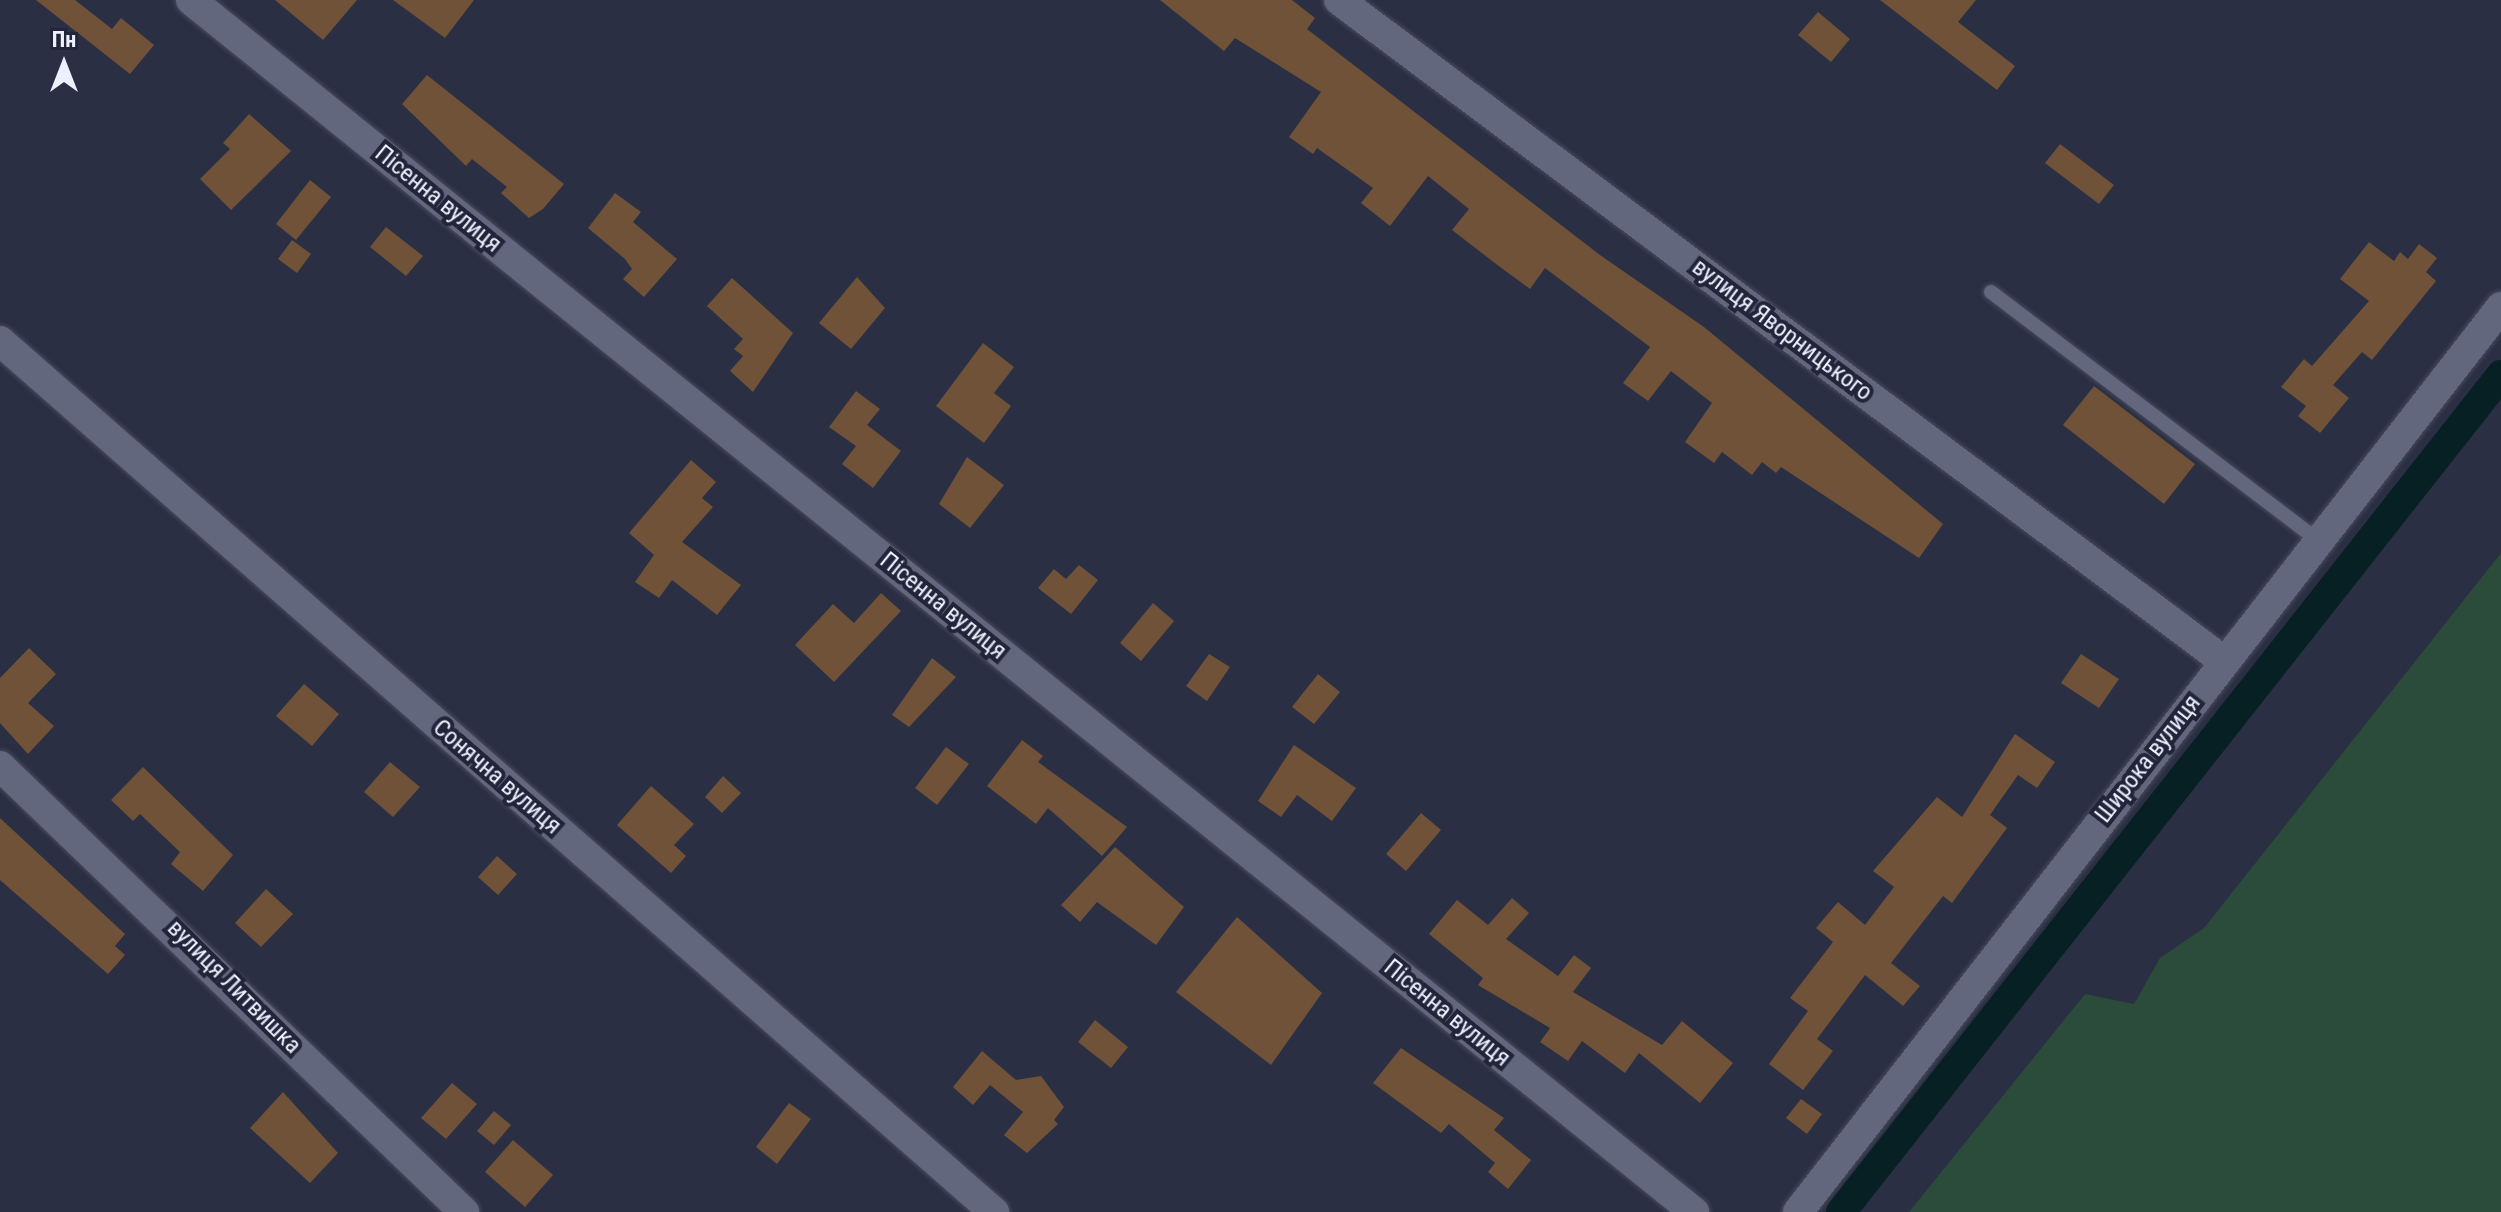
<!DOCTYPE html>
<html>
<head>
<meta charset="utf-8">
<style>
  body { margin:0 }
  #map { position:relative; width:2501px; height:1212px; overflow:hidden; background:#2b2f43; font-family:"Roboto Condensed",sans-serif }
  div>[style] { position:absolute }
  .green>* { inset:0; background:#2b4b3b }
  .canal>* { height:30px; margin:-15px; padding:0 15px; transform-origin:15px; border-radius:15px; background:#062024 }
  .building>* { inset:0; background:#6f5238 }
  .roads { filter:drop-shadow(0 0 2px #484b5c) drop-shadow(0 0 2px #484b5c) }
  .lane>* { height:14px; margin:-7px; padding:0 7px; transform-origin:7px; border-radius:7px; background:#62677e }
  .street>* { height:30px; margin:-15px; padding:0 15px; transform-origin:15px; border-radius:15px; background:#62677e }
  span { translate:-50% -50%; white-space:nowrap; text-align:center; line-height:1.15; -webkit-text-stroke:8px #212539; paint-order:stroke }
  .street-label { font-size:24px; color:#edf0fe }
  .north { position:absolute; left:24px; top:24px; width:80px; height:80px; -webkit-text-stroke:6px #212539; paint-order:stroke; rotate:0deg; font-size:22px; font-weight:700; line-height:32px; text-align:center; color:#edf0fe }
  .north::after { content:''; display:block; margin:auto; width:28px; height:36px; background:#edf0fe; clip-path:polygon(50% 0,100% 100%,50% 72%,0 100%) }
</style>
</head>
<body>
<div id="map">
  <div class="green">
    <div style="clip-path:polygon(2501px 553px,2501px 1212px,1909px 1212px,2085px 994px,2134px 1004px,2160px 958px,2204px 928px)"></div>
  </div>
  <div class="canal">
    <div style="left:1841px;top:1212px;width:1066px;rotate:-51.74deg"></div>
  </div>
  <div class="building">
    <div style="clip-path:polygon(36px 0,75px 0,112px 29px,121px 18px,154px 45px,130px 74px)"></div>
    <div style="clip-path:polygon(275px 0,357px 0,323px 40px)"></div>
    <div style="clip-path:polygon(393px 0,474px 0,445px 38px)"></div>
    <div style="clip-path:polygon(1160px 0,1292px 0,1315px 18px,1307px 29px,1600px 255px,1704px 327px,1943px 524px,1919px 558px,1781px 467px,1776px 473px,1762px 462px,1752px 475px,1722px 452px,1714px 463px,1685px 442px,1712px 403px,1671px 371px,1648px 401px,1623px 383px,1650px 347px,1545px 268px,1530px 289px,1500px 267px,1452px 230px,1469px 209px,1428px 176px,1390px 226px,1361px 203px,1373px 188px,1317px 148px,1313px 154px,1289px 137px,1321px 92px,1235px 38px,1224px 51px)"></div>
    <div style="clip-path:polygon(1880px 0,1976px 0,1958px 22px,2015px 66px,1997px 90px)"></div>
    <div style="clip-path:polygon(1818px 12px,1850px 39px,1831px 62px,1798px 35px)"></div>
    <div style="clip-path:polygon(427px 75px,564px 184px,543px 209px,529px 218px,501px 193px,507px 187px,472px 159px,466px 166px,402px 104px)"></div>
    <div style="clip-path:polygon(249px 114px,291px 151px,231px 210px,200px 179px,230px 149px,223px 143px)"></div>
    <div style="clip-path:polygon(2060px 144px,2114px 185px,2099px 204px,2045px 163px)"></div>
    <div style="clip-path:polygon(310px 180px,331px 197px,296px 240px,276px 224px)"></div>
    <div style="clip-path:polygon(615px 193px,641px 212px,633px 222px,677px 259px,644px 297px,623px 279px,632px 269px,625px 259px,588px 228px)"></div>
    <div style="clip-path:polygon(386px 227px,423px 256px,406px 276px,370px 247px)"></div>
    <div style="clip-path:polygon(292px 240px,311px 254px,297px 273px,278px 259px)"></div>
    <div style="clip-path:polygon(2369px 242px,2394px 261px,2400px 252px,2408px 259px,2419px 244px,2437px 258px,2426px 272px,2436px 281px,2372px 360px,2362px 352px,2333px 385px,2349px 398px,2320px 433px,2298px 416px,2306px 406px,2281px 387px,2304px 359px,2312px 366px,2369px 301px,2340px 279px)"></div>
    <div style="clip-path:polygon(857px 277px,885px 308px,851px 349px,819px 323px)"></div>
    <div style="clip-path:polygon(732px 278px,793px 333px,753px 392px,730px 371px,743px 356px,734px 349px,743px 339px,707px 306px)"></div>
    <div style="clip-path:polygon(983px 343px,1014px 367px,994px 393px,1011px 406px,984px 443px,936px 406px)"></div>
    <div style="clip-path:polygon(2094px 386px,2195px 464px,2164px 504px,2063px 425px)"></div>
    <div style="clip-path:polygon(856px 391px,880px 409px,867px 425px,901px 451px,873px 488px,842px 464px,856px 446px,829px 427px)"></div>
    <div style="clip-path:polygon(967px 457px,1004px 485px,970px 528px,939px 504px)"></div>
    <div style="clip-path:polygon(691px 460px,716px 482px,702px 498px,713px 507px,682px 542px,741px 585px,717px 615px,672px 580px,659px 598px,635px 582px,654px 555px,629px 533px)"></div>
    <div style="clip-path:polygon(1079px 565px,1098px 580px,1071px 614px,1038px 588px,1054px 569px,1066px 579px)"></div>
    <div style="clip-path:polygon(881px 593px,901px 611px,834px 682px,795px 645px,833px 604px,854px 623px)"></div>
    <div style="clip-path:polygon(1153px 603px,1174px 621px,1141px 661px,1120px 643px)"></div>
    <div style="clip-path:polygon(29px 648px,56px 674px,28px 703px,54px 726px,28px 754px,0 723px,0 678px)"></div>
    <div style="clip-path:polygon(1209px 654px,1230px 667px,1207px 701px,1186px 686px)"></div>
    <div style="clip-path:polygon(2081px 654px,2119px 679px,2099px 708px,2061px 683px)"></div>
    <div style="clip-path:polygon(932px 658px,956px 677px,909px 727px,892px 715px)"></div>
    <div style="clip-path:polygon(1318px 674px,1340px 692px,1314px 724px,1292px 707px)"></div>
    <div style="clip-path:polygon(304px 684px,339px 714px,312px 746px,276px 716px)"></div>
    <div style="clip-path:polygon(2015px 734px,2055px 762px,2037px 788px,2018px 775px,1990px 815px,2007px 828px,1952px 903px,1943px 896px,1891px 963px,1920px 986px,1903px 1006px,1865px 975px,1817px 1039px,1833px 1051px,1803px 1090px,1769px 1064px,1808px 1011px,1790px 998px,1833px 942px,1816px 928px,1838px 902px,1865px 925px,1894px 887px,1873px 871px,1937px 797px,1962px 817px)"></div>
    <div style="clip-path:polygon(1022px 740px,1043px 756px,1038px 762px,1127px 827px,1102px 856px,1048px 808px,1036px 824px,987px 786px)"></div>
    <div style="clip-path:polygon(1294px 745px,1356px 788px,1332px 821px,1297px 795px,1281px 817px,1258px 801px)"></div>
    <div style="clip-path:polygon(946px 747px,969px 764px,937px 805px,915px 788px)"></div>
    <div style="clip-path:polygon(390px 762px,420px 787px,393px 817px,364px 792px)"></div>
    <div style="clip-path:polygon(143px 767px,233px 855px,203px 891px,171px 864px,180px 852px,140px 814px,133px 821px,111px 800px)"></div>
    <div style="clip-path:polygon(723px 776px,741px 793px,722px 813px,705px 797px)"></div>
    <div style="clip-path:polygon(651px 786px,694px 824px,674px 845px,686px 856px,671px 873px,617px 825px)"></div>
    <div style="clip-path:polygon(1421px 813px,1441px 830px,1406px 871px,1386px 854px)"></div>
    <div style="clip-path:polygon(0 818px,125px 934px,115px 946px,125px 955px,108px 974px,0 880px)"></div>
    <div style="clip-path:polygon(1115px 847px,1184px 907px,1156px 945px,1097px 902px,1080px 922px,1061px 905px)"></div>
    <div style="clip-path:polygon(497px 856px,517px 874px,498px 895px,478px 877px)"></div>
    <div style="clip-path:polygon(266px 889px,293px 914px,261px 947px,235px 923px)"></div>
    <div style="clip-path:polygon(1512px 898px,1529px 913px,1506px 939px,1558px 976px,1574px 955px,1591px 968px,1573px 992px,1662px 1045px,1682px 1021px,1733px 1063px,1700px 1103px,1639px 1053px,1625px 1073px,1582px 1041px,1568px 1061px,1540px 1042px,1550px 1028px,1478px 985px,1483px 978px,1429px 934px,1457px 900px,1488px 925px)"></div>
    <div style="clip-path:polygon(1237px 917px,1322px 993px,1271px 1065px,1176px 992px)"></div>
    <div style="clip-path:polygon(1095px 1020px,1128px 1047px,1111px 1068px,1078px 1042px)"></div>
    <div style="clip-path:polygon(1401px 1048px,1504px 1118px,1494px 1130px,1531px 1160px,1508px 1189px,1488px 1172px,1495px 1163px,1449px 1124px,1441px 1133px,1373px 1083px)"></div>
    <div style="clip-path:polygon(982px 1051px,1016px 1080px,1041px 1076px,1064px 1107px,1054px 1120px,1058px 1124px,1027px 1153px,1004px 1135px,1023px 1112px,990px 1085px,973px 1105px,953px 1087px)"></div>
    <div style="clip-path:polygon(452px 1083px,477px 1104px,446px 1139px,421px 1118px)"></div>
    <div style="clip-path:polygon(283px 1092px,338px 1153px,310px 1183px,250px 1128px)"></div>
    <div style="clip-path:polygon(1801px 1099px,1822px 1114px,1807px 1134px,1786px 1118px)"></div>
    <div style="clip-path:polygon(789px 1103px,811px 1119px,777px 1164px,756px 1147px)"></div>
    <div style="clip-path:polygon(494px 1111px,511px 1125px,494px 1145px,477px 1131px)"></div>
    <div style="clip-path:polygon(513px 1140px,553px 1175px,525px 1207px,485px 1172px)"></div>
  </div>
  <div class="roads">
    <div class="lane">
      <div style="left:1991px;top:292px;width:407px;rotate:37.2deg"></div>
    </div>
    <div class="street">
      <div style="left:191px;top:0;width:1931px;rotate:38.88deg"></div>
      <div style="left:1339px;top:0;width:1105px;rotate:36.76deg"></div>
      <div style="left:0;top:341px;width:1322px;rotate:41.23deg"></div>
      <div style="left:0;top:766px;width:644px;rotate:43.87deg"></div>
      <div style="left:1798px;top:1212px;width:1146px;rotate:-52.16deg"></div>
    </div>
  </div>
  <div class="street-label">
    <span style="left:438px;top:199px;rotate:39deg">Пісенна вулиця</span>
    <span style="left:1782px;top:330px;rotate:37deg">вулиця Яворницького</span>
    <span style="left:943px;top:606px;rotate:39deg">Пісенна вулиця</span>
    <span style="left:2148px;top:759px;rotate:-52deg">Широка вулиця</span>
    <span style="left:497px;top:777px;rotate:41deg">Сонячна вулиця</span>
    <span style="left:234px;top:987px;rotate:45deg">вулиця Литвишка</span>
    <span style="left:1447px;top:1013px;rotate:39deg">Пісенна вулиця</span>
  </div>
  <div class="north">Пн</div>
</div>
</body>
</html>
